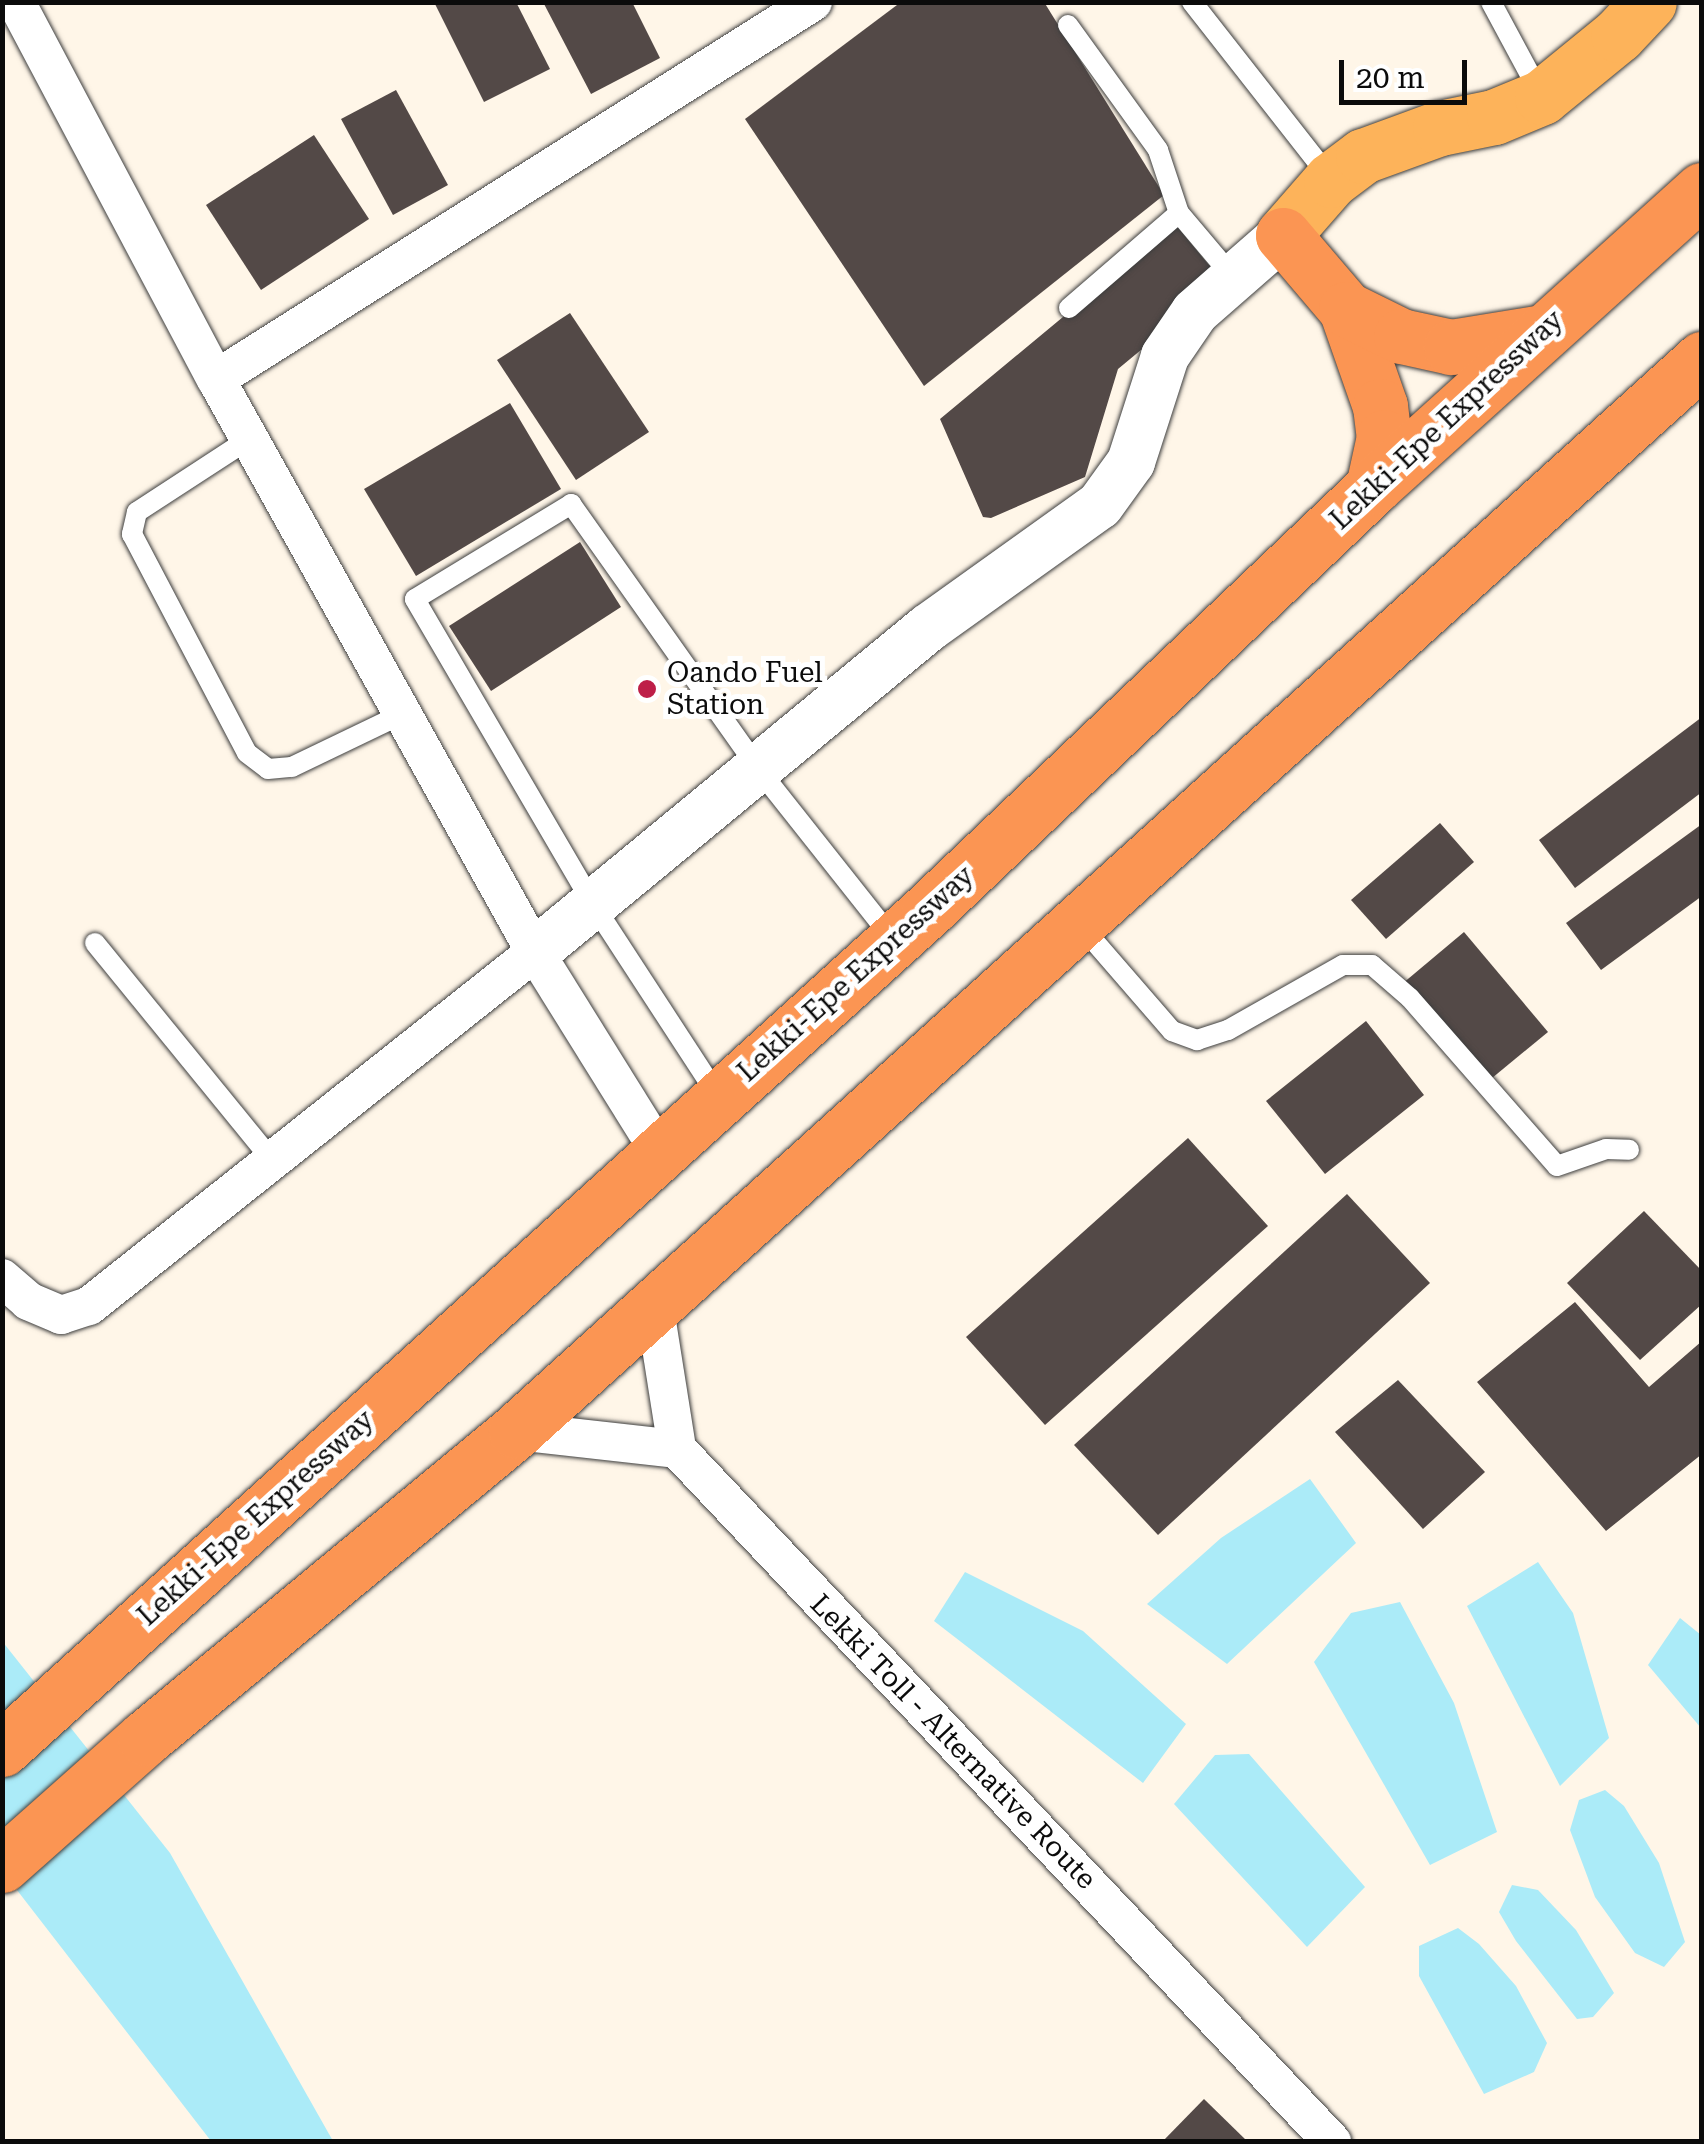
<!DOCTYPE html>
<html>
<head>
<meta charset="utf-8">
<style>
  body { margin:0 }
  #map { position:relative; width:1704px; height:2144px; overflow:hidden; background:#fff6e8; font-family:"Roboto Serif",serif }
  div>[style] { position:absolute }
  .water>* { inset:0; background:#abebf8 }
  .building>* { inset:0; background:#534947 }
  .roads { filter:drop-shadow(0 0 2px #3e3e3e) drop-shadow(0 0 2px #3e3e3e) }
  .service>* { height:20px; margin:-10px; padding:0 10px; transform-origin:10px; border-radius:10px; background:#fff }
  .minor>* { height:38px; margin:-19px; padding:0 19px; transform-origin:19px; border-radius:19px; background:#fff }
  .tertiary>* { height:48px; margin:-24px; padding:0 24px; transform-origin:24px; border-radius:24px; background:#fff }
  .primary>* { height:55px; margin:-27.5px; padding:0 27.5px; transform-origin:27.5px; border-radius:27.5px; background:#fdb35a }
  .trunk>* { height:55px; margin:-27.5px; padding:0 27.5px; transform-origin:27.5px; border-radius:27.5px; background:#fb9553 }
  .dots>* { width:28px; height:28px; translate:-50% -50%; box-sizing:border-box; border:5px solid #fff; border-radius:50% }
  span { translate:-50% -50%; white-space:nowrap; text-align:center; line-height:1.15; -webkit-text-stroke:10px #fff; paint-order:stroke }
  .street-label { font-size:28px; color:#0b0b0b }
  .poi-label { font-size:28px; color:#0b0b0b }
  .left { translate:0 -50%; text-align:left }
  .frame { position:absolute; inset:0; border:5px solid #0b0b0b; pointer-events:none }
  .scale { position:absolute; left:1339px; top:60px; width:128px; height:45px; box-sizing:border-box; border:5px solid #0b0b0b; border-top:0; padding-left:12px; font-size:30px; line-height:35px; white-space:nowrap; color:#0b0b0b; -webkit-text-stroke:8px #fff; paint-order:stroke }
</style>
</head>
<body>
<div id="map">
  <div class="water">
    <div style="clip-path:polygon(1310px 1479px,1356px 1543px,1227px 1664px,1147px 1604px,1221px 1538px)"></div>
    <div style="clip-path:polygon(1538px 1562px,1573px 1613px,1609px 1738px,1560px 1786px,1467px 1606px)"></div>
    <div style="clip-path:polygon(965px 1572px,1083px 1631px,1186px 1724px,1143px 1783px,934px 1621px)"></div>
    <div style="clip-path:polygon(1400px 1602px,1454px 1703px,1497px 1832px,1430px 1865px,1314px 1662px,1351px 1613px)"></div>
    <div style="clip-path:polygon(1680px 1618px,1701px 1635px,1701px 1728px,1648px 1665px)"></div>
    <div style="clip-path:polygon(2px 1641px,170px 1853px,333px 2141px,211px 2141px,3px 1872px)"></div>
    <div style="clip-path:polygon(1249px 1754px,1365px 1887px,1307px 1947px,1174px 1804px,1215px 1755px)"></div>
    <div style="clip-path:polygon(1605px 1790px,1624px 1806px,1659px 1863px,1685px 1942px,1664px 1967px,1635px 1953px,1595px 1897px,1570px 1830px,1579px 1800px)"></div>
    <div style="clip-path:polygon(1512px 1885px,1538px 1890px,1576px 1930px,1614px 1993px,1593px 2017px,1577px 2019px,1516px 1941px,1499px 1912px)"></div>
    <div style="clip-path:polygon(1458px 1928px,1479px 1944px,1516px 1986px,1547px 2043px,1534px 2072px,1484px 2094px,1419px 1976px,1419px 1946px)"></div>
  </div>
  <div class="building">
    <div style="clip-path:polygon(434px 2px,516px 2px,550px 69px,484px 102px)"></div>
    <div style="clip-path:polygon(543px 2px,632px 2px,660px 58px,591px 94px)"></div>
    <div style="clip-path:polygon(901px 2px,1044px 2px,1164px 195px,924px 386px,745px 119px)"></div>
    <div style="clip-path:polygon(396px 90px,448px 185px,393px 215px,341px 119px)"></div>
    <div style="clip-path:polygon(314px 135px,369px 219px,261px 290px,206px 205px)"></div>
    <div style="clip-path:polygon(1175px 224px,1223px 282px,1118px 369px,1085px 477px,991px 518px,983px 517px,940px 419px)"></div>
    <div style="clip-path:polygon(570px 313px,649px 432px,576px 480px,497px 360px)"></div>
    <div style="clip-path:polygon(510px 403px,561px 489px,416px 576px,364px 489px)"></div>
    <div style="clip-path:polygon(580px 542px,621px 607px,491px 691px,449px 626px)"></div>
    <div style="clip-path:polygon(1702px 717px,1702px 792px,1575px 888px,1539px 840px)"></div>
    <div style="clip-path:polygon(1440px 823px,1474px 862px,1386px 939px,1351px 900px)"></div>
    <div style="clip-path:polygon(1702px 824px,1702px 896px,1601px 970px,1566px 923px)"></div>
    <div style="clip-path:polygon(1464px 932px,1548px 1032px,1486px 1083px,1402px 984px)"></div>
    <div style="clip-path:polygon(1366px 1021px,1424px 1095px,1325px 1174px,1266px 1101px)"></div>
    <div style="clip-path:polygon(1188px 1138px,1268px 1226px,1045px 1425px,966px 1337px)"></div>
    <div style="clip-path:polygon(1347px 1194px,1430px 1283px,1158px 1535px,1074px 1445px)"></div>
    <div style="clip-path:polygon(1644px 1211px,1702px 1271px,1702px 1304px,1640px 1360px,1567px 1283px)"></div>
    <div style="clip-path:polygon(1575px 1302px,1649px 1387px,1702px 1341px,1702px 1454px,1606px 1531px,1477px 1382px)"></div>
    <div style="clip-path:polygon(1398px 1380px,1485px 1472px,1423px 1529px,1335px 1432px)"></div>
    <div style="clip-path:polygon(1204px 2099px,1248px 2142px,1162px 2142px)"></div>
  </div>
  <div class="roads">
    <div class="service">
      <div style="left:1192px;top:2px;width:224px;rotate:51.9deg"></div>
      <div style="left:1491px;top:2px;width:106px;rotate:61.7deg"></div>
      <div style="left:1068px;top:25px;width:154px;rotate:54.2deg"></div>
      <div style="left:1158px;top:150px;width:66px;rotate:71.6deg"></div>
      <div style="left:1069px;top:308px;width:145px;rotate:-40.8deg"></div>
      <div style="left:1179px;top:213px;width:85px;rotate:49.8deg"></div>
      <div style="left:249px;top:439px;width:134px;rotate:146.9deg"></div>
      <div style="left:137px;top:512px;width:23px;rotate:103deg"></div>
      <div style="left:132px;top:534px;width:247px;rotate:62.3deg"></div>
      <div style="left:247px;top:753px;width:26px;rotate:37deg"></div>
      <div style="left:268px;top:769px;width:24px;rotate:-5deg"></div>
      <div style="left:292px;top:767px;width:122px;rotate:-25.7deg"></div>
      <div style="left:1081px;top:926px;width:139px;rotate:49.1deg"></div>
      <div style="left:1172px;top:1031px;width:27px;rotate:20deg"></div>
      <div style="left:1197px;top:1040px;width:33px;rotate:-18deg"></div>
      <div style="left:1228px;top:1030px;width:132px;rotate:-29.5deg"></div>
      <div style="left:1343px;top:965px;width:29px"></div>
      <div style="left:1372px;top:965px;width:50px;rotate:41deg"></div>
      <div style="left:1410px;top:998px;width:223px;rotate:48.8deg"></div>
      <div style="left:1557px;top:1166px;width:52px;rotate:-19.1deg"></div>
      <div style="left:1606px;top:1149px;width:23px;rotate:2deg"></div>
      <div style="left:95px;top:943px;width:281px;rotate:50.8deg"></div>
      <div style="left:718px;top:1096px;width:229px;rotate:-123.1deg"></div>
      <div style="left:593px;top:904px;width:353px;rotate:-120.3deg"></div>
      <div style="left:415px;top:599px;width:183px;rotate:-31.3deg"></div>
      <div style="left:571px;top:504px;width:326px;rotate:54.7deg"></div>
      <div style="left:759px;top:770px;width:216px;rotate:51.6deg"></div>
    </div>
    <div class="minor">
      <div style="left:16px;top:2px;width:427px;rotate:62.1deg"></div>
      <div style="left:216px;top:379px;width:656px;rotate:60.89deg"></div>
      <div style="left:535px;top:952px;width:234px;rotate:58.1deg"></div>
      <div style="left:216px;top:379px;width:706px;rotate:-32.27deg"></div>
      <div style="left:2px;top:1278px;width:35px;rotate:41deg"></div>
      <div style="left:28px;top:1301px;width:36px;rotate:23deg"></div>
      <div style="left:61px;top:1315px;width:29px;rotate:-18deg"></div>
      <div style="left:89px;top:1306px;width:569px;rotate:-38.44deg"></div>
      <div style="left:654px;top:1303px;width:148px;rotate:81deg"></div>
      <div style="left:677px;top:1449px;width:954px;rotate:46.61deg"></div>
      <div style="left:516px;top:1431px;width:162px;rotate:6.4deg"></div>
    </div>
    <div class="tertiary">
      <div style="left:535px;top:952px;width:509px;rotate:-39.5deg"></div>
      <div style="left:928px;top:628px;width:211px;rotate:-35.6deg"></div>
      <div style="left:1100px;top:505px;width:53px;rotate:-54.2deg"></div>
      <div style="left:1131px;top:462px;width:111px;rotate:-72.2deg"></div>
      <div style="left:1165px;top:356px;width:53px;rotate:-55.7deg"></div>
      <div style="left:1195px;top:312px;width:117px;rotate:-41.2deg"></div>
    </div>
    <div class="primary">
      <div style="left:1283px;top:235px;width:73px;rotate:-48.9deg"></div>
      <div style="left:1331px;top:180px;width:40px;rotate:-37deg"></div>
      <div style="left:1363px;top:156px;width:82px;rotate:-20deg"></div>
      <div style="left:1440px;top:128px;width:55px;rotate:-11.5deg"></div>
      <div style="left:1494px;top:117px;width:52px;rotate:-22.6deg"></div>
      <div style="left:1542px;top:97px;width:98px;rotate:-39.2deg"></div>
      <div style="left:1618px;top:35px;width:45px;rotate:-46.8deg"></div>
    </div>
    <div class="trunk">
      <div style="left:1283px;top:235px;width:97px;rotate:49.6deg"></div>
      <div style="left:1346px;top:309px;width:103px;rotate:70.7deg"></div>
      <div style="left:1380px;top:406px;width:31px;rotate:83deg"></div>
      <div style="left:1384px;top:437px;width:51px;rotate:102.4deg"></div>
      <div style="left:1346px;top:309px;width:61px;rotate:26.1deg"></div>
      <div style="left:1401px;top:336px;width:51px;rotate:12.4deg"></div>
      <div style="left:1451px;top:347px;width:93px;rotate:-9.3deg"></div>
      <div style="left:2px;top:1749px;width:1251px;rotate:-42.18deg"></div>
      <div style="left:929px;top:909px;width:613px;rotate:-43.54deg"></div>
      <div style="left:1373px;top:487px;width:443px;rotate:-42.1deg"></div>
      <div style="left:2px;top:1865px;width:191px;rotate:-41.6deg"></div>
      <div style="left:145px;top:1738px;width:482px;rotate:-39.6deg"></div>
      <div style="left:516px;top:1431px;width:1599px;rotate:-42.11deg"></div>
    </div>
  </div>
  <div class="dots">
    <div style="left:647px;top:689px;background:#be1f48"></div>
  </div>
  <div class="street-label">
    <span style="left:1447px;top:420px;rotate:-43deg">Lekki-Epe Expressway</span>
    <span style="left:856px;top:974px;rotate:-42deg">Lekki-Epe Expressway</span>
    <span style="left:256px;top:1518px;rotate:-42deg">Lekki-Epe Expressway</span>
    <span style="left:953px;top:1742px;rotate:46deg">Lekki Toll - Alternative Route</span>
  </div>
  <div class="poi-label">
    <span class="left" style="left:667px;top:689px">Oando Fuel<br>Station</span>
  </div>
  <div class="frame"></div>
  <div class="scale">20 m</div>
</div>
</body>
</html>
